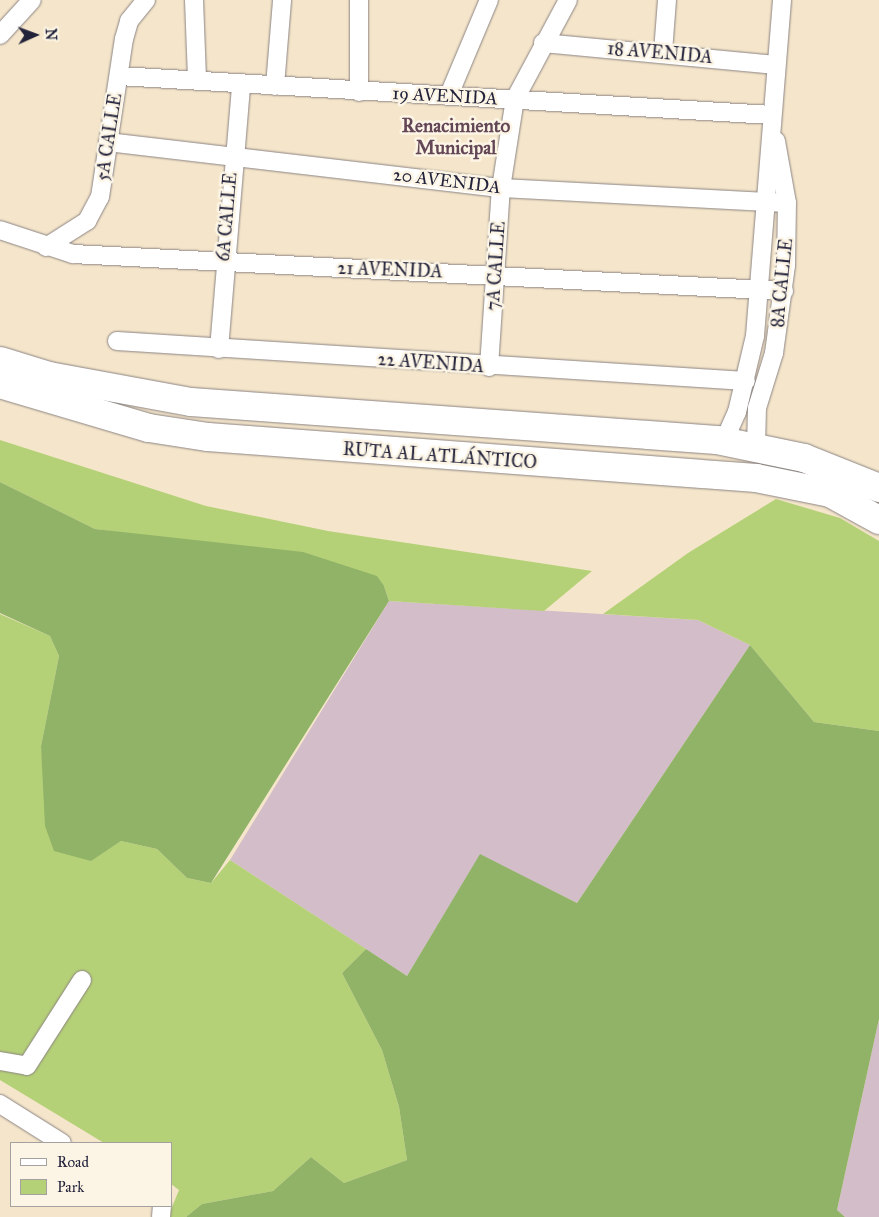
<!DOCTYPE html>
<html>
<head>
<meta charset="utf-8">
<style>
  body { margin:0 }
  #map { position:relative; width:879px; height:1217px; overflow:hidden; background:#f5e6cb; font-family:"IM FELL Great Primer",serif }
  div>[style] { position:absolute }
  .industrial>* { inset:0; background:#d2bdc8 }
  .green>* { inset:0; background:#b5d177 }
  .forest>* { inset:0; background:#90b368 }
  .roads { filter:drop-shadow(0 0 1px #8c8483) drop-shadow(0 0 1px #8c8483) }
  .minor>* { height:18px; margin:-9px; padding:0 9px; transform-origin:9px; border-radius:9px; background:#fff }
  .trunk>* { height:28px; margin:-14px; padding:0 14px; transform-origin:14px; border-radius:14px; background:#fff }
  span { translate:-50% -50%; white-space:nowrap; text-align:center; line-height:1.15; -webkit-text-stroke:5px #fcf5e5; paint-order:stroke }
  .street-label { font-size:18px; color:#22223b }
  .neighbourhood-label { font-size:19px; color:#644756; font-weight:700 }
  .legend { position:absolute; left:10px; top:1142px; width:162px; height:65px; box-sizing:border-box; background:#fcf5e5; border:1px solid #a5a1a1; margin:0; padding:6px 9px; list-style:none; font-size:15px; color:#22223b }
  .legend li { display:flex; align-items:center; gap:10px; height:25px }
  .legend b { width:25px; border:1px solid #a5a1a1 }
  .north { position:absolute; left:10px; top:10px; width:50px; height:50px; -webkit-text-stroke:4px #fcf5e5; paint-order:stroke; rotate:88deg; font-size:14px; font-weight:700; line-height:20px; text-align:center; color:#22223b }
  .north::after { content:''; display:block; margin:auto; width:18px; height:22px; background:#22223b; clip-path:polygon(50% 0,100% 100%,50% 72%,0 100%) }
</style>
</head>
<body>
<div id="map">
  <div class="industrial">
    <div style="clip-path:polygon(389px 601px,698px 620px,750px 645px,577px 903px,480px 855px,407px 976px,230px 860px)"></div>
    <div style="clip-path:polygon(879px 1019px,879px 1217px,845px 1217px,837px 1210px)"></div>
  </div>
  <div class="green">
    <div style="clip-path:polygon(0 440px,206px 506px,328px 531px,592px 571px,544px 611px,389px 601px,384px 586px,165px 538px,95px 529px,0 482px)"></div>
    <div style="clip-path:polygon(776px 499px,840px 518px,879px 541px,879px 731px,814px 722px,750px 645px,698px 620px,603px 614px,688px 553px)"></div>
    <div style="clip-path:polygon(0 614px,50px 636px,59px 656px,41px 746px,45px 784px,90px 861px,121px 841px,157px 849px,187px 878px,211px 883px,230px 860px,366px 949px,342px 973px,382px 1050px,399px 1107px,407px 1160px,344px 1183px,311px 1157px,273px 1191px,202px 1204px,186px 1217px,168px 1217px,179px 1190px,171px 1184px,171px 1143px,104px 1143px,0 1080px)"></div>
  </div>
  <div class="forest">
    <div style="clip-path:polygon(0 482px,95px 529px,303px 552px,377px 576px,384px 586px,389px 601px,211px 883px,187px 878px,157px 849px,121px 841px,91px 861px,54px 851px,45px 826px,41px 746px,59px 656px,50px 636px,0 613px)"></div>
    <div style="clip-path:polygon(750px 645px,814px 722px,879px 731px,879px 1019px,837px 1210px,845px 1217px,186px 1217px,202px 1204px,273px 1191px,311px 1157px,344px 1183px,407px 1160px,399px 1107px,382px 1050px,342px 973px,366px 949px,407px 976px,480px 854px,577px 903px)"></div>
  </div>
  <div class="roads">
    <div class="minor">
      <div style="left:194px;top:0;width:78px;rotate:87.8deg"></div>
      <div style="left:0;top:35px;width:47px;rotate:-47.6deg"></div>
      <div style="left:543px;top:43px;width:234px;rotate:5.4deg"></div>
      <div style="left:663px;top:52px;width:52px;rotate:-85.6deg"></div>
      <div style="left:119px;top:76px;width:653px;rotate:3.42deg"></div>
      <div style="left:275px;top:86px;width:86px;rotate:-85.3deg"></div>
      <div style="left:359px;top:92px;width:92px;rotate:-90deg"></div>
      <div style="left:449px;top:95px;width:103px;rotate:-67.2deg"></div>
      <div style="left:108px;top:142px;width:396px;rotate:6.7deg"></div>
      <div style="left:501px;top:188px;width:286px;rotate:3deg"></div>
      <div style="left:0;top:230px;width:77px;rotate:18.2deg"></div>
      <div style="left:73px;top:254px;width:712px;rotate:2.98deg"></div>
      <div style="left:46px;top:247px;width:49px;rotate:-32.4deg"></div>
      <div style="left:87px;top:221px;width:27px;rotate:-62deg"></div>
      <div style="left:100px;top:197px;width:160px;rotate:-81.4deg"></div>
      <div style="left:124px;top:39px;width:19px;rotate:-74deg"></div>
      <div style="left:129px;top:21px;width:27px;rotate:-51deg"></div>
      <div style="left:117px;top:341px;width:630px;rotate:3.64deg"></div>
      <div style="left:219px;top:349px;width:265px;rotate:-85.2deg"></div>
      <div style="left:489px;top:367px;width:179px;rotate:-86.2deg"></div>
      <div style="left:501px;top:188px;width:90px;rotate:-81.1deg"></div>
      <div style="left:515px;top:99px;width:112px;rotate:-61.8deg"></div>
      <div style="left:724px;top:441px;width:32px;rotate:-66deg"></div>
      <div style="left:737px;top:412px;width:78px;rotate:-76.7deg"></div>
      <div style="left:755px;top:336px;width:337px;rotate:-85.4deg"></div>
      <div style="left:756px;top:448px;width:40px;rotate:-88.6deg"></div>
      <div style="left:757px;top:408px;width:58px;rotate:-72.8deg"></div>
      <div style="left:774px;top:353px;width:89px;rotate:-82.2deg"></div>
      <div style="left:786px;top:265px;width:62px;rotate:-89.1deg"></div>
      <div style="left:787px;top:203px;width:63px;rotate:-100.1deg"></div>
      <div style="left:0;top:1061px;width:27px;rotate:10deg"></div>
      <div style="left:27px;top:1066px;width:102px;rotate:-57.4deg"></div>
      <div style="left:0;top:1104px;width:73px;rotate:32.2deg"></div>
      <div style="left:161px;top:1217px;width:11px;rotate:-85deg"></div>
    </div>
    <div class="trunk">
      <div style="left:0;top:361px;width:51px;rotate:17deg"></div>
      <div style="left:49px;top:376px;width:144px;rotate:10.4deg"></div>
      <div style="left:191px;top:402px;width:527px;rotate:4.13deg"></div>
      <div style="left:717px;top:440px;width:89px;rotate:11.7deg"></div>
      <div style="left:804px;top:458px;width:81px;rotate:21.8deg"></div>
      <div style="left:0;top:384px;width:155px;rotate:16.5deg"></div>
      <div style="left:149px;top:428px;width:60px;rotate:8.7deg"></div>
      <div style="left:208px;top:437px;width:550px;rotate:4.28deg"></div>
      <div style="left:756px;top:478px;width:76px;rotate:11.5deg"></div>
      <div style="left:830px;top:493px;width:56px;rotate:28.9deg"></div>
    </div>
  </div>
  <div class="street-label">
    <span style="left:660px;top:53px;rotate:5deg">18 AVENIDA</span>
    <span style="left:445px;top:96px;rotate:3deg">19 AVENIDA</span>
    <span style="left:109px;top:137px;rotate:-81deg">5A CALLE</span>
    <span style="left:447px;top:181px;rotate:7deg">20 AVENIDA</span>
    <span style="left:227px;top:217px;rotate:-85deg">6A CALLE</span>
    <span style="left:496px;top:266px;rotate:-86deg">7A CALLE</span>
    <span style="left:390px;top:270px;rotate:2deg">21 AVENIDA</span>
    <span style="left:782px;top:283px;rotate:-84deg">8A CALLE</span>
    <span style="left:431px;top:363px;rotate:4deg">22 AVENIDA</span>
    <span style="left:440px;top:456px;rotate:4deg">RUTA AL ATLÁNTICO</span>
  </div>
  <div class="neighbourhood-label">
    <span style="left:456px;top:137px">Renacimiento<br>Municipal</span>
  </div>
  <ul class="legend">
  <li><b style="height:6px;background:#fff"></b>Road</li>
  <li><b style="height:14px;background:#b5d177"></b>Park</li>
  </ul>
  <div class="north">N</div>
</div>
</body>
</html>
